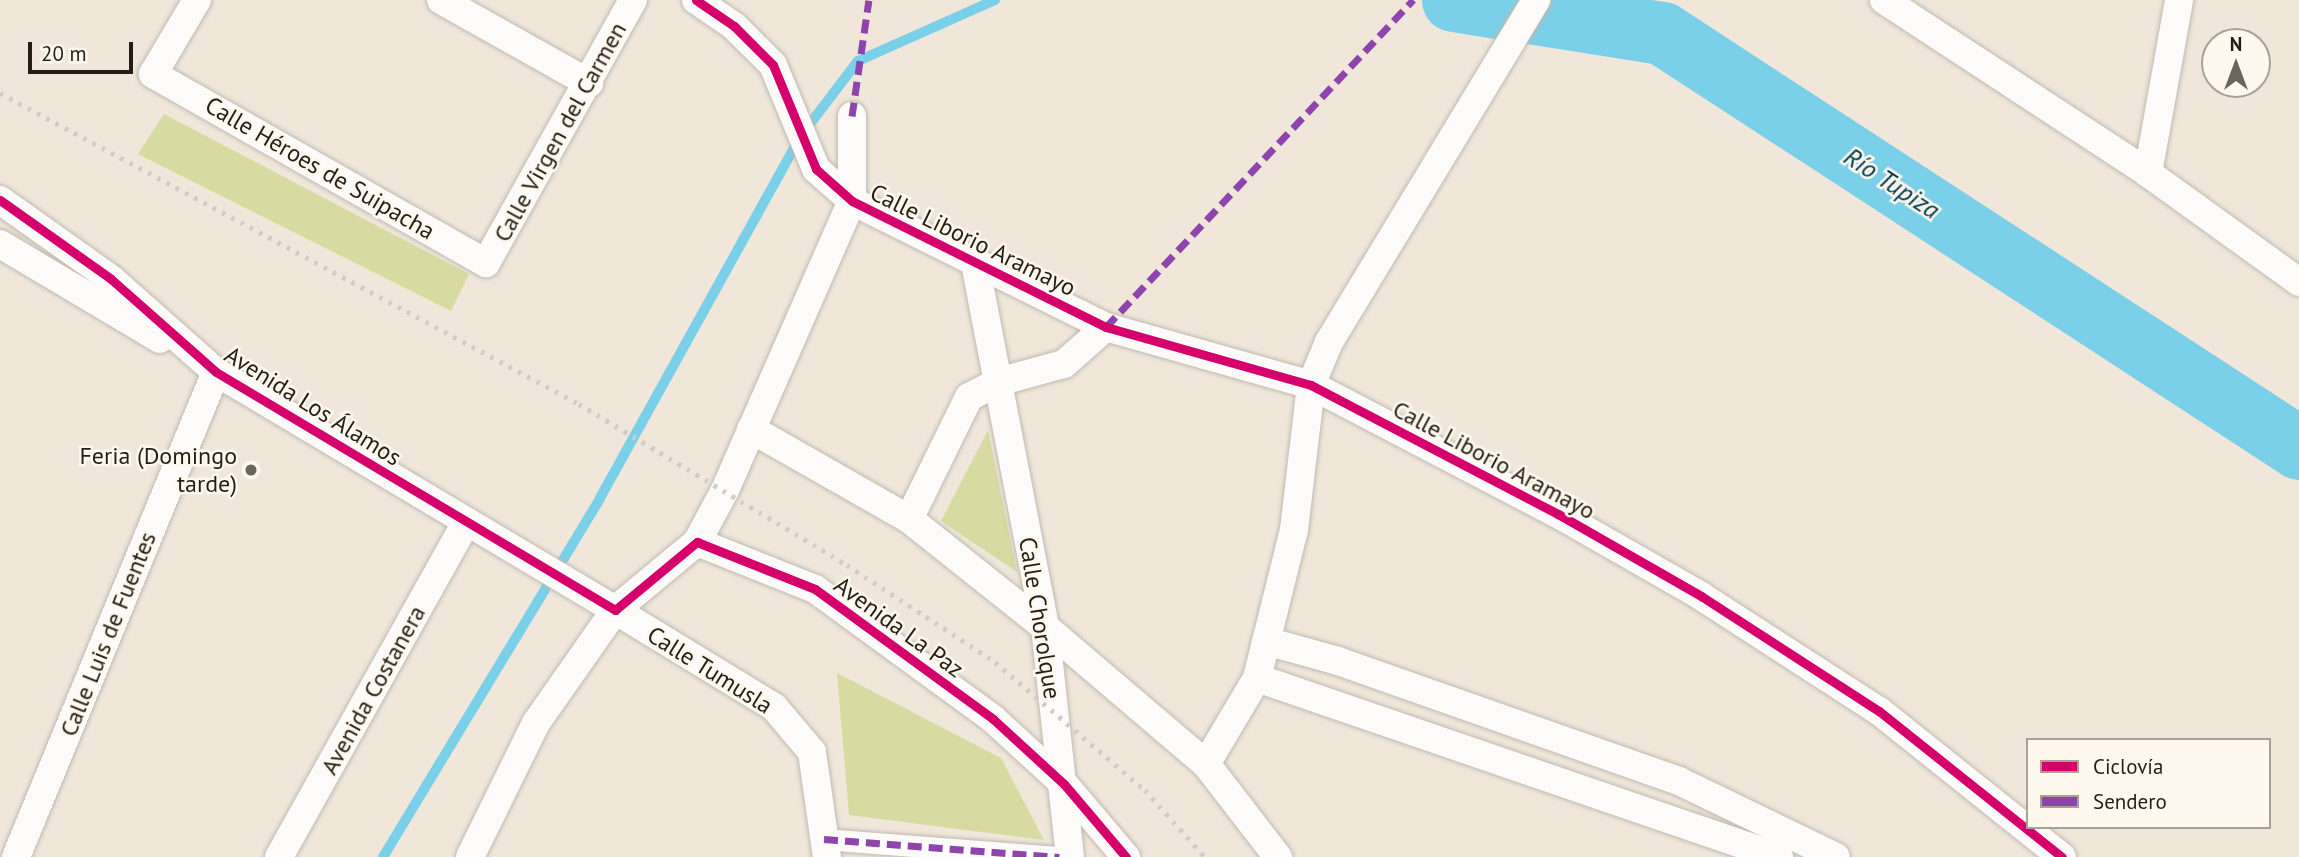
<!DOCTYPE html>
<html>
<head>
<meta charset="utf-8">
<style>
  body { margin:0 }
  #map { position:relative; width:2299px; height:857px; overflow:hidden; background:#f0e7da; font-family:"PT Sans",sans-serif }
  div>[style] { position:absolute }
  .green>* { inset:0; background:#d7dba1 }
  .stream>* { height:10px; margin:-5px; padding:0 5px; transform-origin:5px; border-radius:5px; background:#7ad0e8 }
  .river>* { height:63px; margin:-31.5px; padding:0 31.5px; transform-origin:31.5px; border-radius:31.5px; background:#7ad0e8 }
  .roads { filter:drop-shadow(0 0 2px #c1bab1) drop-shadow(0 0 2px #c1bab1) }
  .pedestrian>* { height:21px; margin:-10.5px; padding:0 10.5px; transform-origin:10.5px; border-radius:10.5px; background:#fdfbf9 }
  .minor>* { height:28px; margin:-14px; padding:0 14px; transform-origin:14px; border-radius:14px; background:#fdfbf9 }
  .rail>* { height:5px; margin-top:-2.5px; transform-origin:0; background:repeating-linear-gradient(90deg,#d0cdc9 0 3.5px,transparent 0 10.5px) }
  .quiet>* { height:7px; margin-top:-3.5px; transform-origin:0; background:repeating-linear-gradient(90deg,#8e44ad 0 14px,transparent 0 21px) }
  .cycleway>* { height:9px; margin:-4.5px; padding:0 4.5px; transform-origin:4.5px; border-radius:4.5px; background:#d6006c }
  .dots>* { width:19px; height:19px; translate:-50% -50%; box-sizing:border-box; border:4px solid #fef8ef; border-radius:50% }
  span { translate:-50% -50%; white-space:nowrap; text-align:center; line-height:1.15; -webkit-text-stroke:5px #fef8ef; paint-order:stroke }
  .street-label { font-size:24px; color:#241f16 }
  .poi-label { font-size:24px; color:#241f16 }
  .right { translate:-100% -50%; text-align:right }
  .water-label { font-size:26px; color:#013c4c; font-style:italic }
  .legend { position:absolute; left:2026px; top:738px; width:245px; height:91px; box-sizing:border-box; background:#fef8ef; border:2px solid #a7a198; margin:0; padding:9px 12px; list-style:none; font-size:21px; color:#241f16 }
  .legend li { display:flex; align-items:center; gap:14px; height:35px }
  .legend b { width:35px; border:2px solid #a7a198 }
  .north { position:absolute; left:2201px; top:28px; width:70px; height:70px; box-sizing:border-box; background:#fef8ef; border:2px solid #a7a198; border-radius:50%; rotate:0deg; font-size:19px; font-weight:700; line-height:28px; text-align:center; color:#241f16 }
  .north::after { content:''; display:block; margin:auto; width:24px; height:32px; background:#6b655b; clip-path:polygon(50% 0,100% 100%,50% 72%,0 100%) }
  .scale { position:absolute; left:28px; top:42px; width:105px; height:32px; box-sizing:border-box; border:4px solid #241f16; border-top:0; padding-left:9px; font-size:21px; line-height:24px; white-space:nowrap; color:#241f16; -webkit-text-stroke:5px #fef8ef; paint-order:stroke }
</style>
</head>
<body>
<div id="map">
  <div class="green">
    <div style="clip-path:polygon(164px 114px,469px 274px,451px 311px,138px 154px)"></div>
    <div style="clip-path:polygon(988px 430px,1017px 572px,941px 521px)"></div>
    <div style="clip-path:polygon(837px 673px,1001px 758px,1044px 840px,849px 815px)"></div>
  </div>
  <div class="stream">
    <div style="left:383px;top:857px;width:419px;rotate:-58.8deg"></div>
    <div style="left:600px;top:498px;width:413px;rotate:-61deg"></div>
    <div style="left:800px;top:137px;width:96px;rotate:-52.7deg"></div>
    <div style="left:858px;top:61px;width:150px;rotate:-24deg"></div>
  </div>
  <div class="river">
    <div style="left:1453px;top:0;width:212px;rotate:9deg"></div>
    <div style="left:1662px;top:33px;width:760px;rotate:33.08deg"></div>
  </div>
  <div class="roads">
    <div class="pedestrian">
      <div style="left:824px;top:839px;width:236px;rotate:4.4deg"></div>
    </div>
    <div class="minor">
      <div style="left:197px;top:0;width:86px;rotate:120.7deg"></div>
      <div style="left:153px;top:74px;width:383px;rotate:29.6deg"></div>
      <div style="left:486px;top:263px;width:301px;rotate:-60.8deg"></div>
      <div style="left:441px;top:0;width:170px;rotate:29.3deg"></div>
      <div style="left:696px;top:0;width:46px;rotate:34.4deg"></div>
      <div style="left:734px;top:26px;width:55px;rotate:45deg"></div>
      <div style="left:773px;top:65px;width:113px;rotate:67.5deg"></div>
      <div style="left:816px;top:169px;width:48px;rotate:41.6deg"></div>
      <div style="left:852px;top:201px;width:284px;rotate:26.4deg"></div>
      <div style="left:1106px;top:327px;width:213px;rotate:15.8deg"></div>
      <div style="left:1311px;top:385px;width:279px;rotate:27.6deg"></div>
      <div style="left:1558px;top:514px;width:165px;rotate:29.8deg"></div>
      <div style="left:1701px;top:596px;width:212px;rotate:32.9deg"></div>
      <div style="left:1879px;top:711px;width:234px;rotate:38.6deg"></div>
      <div style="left:1884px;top:0;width:316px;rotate:33.2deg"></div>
      <div style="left:2148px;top:173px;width:186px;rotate:35.8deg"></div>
      <div style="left:2148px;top:173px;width:176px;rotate:-79.8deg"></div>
      <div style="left:0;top:200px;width:136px;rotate:35.4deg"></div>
      <div style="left:111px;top:279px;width:140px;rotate:41.5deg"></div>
      <div style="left:216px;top:372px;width:465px;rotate:30.8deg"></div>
      <div style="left:615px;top:610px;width:107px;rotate:-39.7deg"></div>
      <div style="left:697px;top:542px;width:127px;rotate:21.7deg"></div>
      <div style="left:815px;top:589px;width:220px;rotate:36.1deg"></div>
      <div style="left:993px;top:719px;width:96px;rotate:42.5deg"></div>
      <div style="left:1064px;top:784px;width:96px;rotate:49.7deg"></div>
      <div style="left:0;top:244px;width:186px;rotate:30.7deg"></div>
      <div style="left:975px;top:263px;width:371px;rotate:79.1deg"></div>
      <div style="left:1045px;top:627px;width:231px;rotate:83.8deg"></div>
      <div style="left:751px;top:429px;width:182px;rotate:29.7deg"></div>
      <div style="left:909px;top:519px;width:174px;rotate:38.5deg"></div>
      <div style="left:1045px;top:627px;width:211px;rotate:40.4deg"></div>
      <div style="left:1206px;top:764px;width:118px;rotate:52.3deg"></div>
      <div style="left:909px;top:519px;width:136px;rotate:-63.8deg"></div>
      <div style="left:969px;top:397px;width:33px;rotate:-27deg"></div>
      <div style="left:998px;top:382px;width:68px;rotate:-15.3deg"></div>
      <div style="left:1064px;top:364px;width:56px;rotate:-41.4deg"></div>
      <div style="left:697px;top:542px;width:59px;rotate:-61.7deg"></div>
      <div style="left:725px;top:490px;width:316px;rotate:-66.3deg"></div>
      <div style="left:852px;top:201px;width:85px;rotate:-90deg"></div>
      <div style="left:1266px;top:641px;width:75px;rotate:15.5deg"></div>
      <div style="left:1338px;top:661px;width:361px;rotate:19.4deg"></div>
      <div style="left:1679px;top:781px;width:174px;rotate:25.8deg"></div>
      <div style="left:1257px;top:678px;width:552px;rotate:18.93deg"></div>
      <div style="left:1206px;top:764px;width:100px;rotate:-59.3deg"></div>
      <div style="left:1257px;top:678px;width:153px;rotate:-76deg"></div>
      <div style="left:1294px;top:530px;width:146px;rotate:-83.3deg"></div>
      <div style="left:1311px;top:385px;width:47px;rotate:-67.3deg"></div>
      <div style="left:1329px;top:342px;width:400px;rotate:-58.8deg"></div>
      <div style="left:16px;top:857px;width:525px;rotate:-67.59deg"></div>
      <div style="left:279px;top:857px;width:384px;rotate:-60.8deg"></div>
      <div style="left:470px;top:857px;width:149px;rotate:-63.8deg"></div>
      <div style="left:536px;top:723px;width:138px;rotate:-55deg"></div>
      <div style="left:615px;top:610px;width:186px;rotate:31.4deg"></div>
      <div style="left:774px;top:707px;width:59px;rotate:49.8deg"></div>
      <div style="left:812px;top:752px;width:106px;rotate:81.9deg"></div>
    </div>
  </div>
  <div class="rail">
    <div style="left:0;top:93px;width:657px;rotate:28.24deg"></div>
    <div style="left:579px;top:404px;width:313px;rotate:31deg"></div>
    <div style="left:847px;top:565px;width:177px;rotate:33.2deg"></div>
    <div style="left:995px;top:662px;width:197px;rotate:40.5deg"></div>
    <div style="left:1145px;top:790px;width:90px;rotate:48.2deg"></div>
  </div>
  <div class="quiet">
    <div style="left:852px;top:116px;width:117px;rotate:-81.7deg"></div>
    <div style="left:1106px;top:327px;width:449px;rotate:-46.8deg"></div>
    <div style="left:824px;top:839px;width:236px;rotate:4.4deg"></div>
  </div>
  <div class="cycleway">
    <div style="left:696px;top:0;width:46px;rotate:34.4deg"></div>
    <div style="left:734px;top:26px;width:55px;rotate:45deg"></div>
    <div style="left:773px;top:65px;width:113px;rotate:67.5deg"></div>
    <div style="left:816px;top:169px;width:48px;rotate:41.6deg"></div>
    <div style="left:852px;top:201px;width:284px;rotate:26.4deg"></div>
    <div style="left:1106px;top:327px;width:213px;rotate:15.8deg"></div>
    <div style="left:1311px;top:385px;width:279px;rotate:27.6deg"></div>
    <div style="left:1558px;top:514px;width:165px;rotate:29.8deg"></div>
    <div style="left:1701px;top:596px;width:212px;rotate:32.9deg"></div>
    <div style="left:1879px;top:711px;width:234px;rotate:38.6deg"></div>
    <div style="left:0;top:200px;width:136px;rotate:35.4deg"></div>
    <div style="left:111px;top:279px;width:140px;rotate:41.5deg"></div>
    <div style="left:216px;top:372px;width:465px;rotate:30.8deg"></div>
    <div style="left:615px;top:610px;width:107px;rotate:-39.7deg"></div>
    <div style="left:697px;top:542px;width:127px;rotate:21.7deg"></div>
    <div style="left:815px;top:589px;width:220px;rotate:36.1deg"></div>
    <div style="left:993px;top:719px;width:96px;rotate:42.5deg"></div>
    <div style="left:1064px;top:784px;width:96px;rotate:49.7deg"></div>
  </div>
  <div class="dots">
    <div style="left:251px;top:470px;background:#6b655b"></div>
  </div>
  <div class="street-label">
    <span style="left:560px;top:132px;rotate:-61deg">Calle Virgen del Carmen</span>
    <span style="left:320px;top:168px;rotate:30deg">Calle Héroes de Suipacha</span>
    <span style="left:973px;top:240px;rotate:26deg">Calle Liborio Aramayo</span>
    <span style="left:313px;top:406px;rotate:32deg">Avenida Los Álamos</span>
    <span style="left:1494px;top:460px;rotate:28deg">Calle Liborio Aramayo</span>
    <span style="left:1040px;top:618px;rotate:81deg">Calle Chorolque</span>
    <span style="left:899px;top:627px;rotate:36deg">Avenida La Paz</span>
    <span style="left:108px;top:634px;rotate:-68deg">Calle Luis de Fuentes</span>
    <span style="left:710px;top:670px;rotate:32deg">Calle Tumusla</span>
    <span style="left:373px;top:690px;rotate:-61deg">Avenida Costanera</span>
  </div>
  <div class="poi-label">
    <span class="right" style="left:237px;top:470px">Feria (Domingo<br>tarde)</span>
  </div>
  <div class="water-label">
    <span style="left:1892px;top:183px;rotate:33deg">Río Tupiza</span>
  </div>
  <ul class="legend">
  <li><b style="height:9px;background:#d6006c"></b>Ciclovía</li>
  <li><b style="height:9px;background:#8e44ad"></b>Sendero</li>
  </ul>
  <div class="north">N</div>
  <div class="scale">20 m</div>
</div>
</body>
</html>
